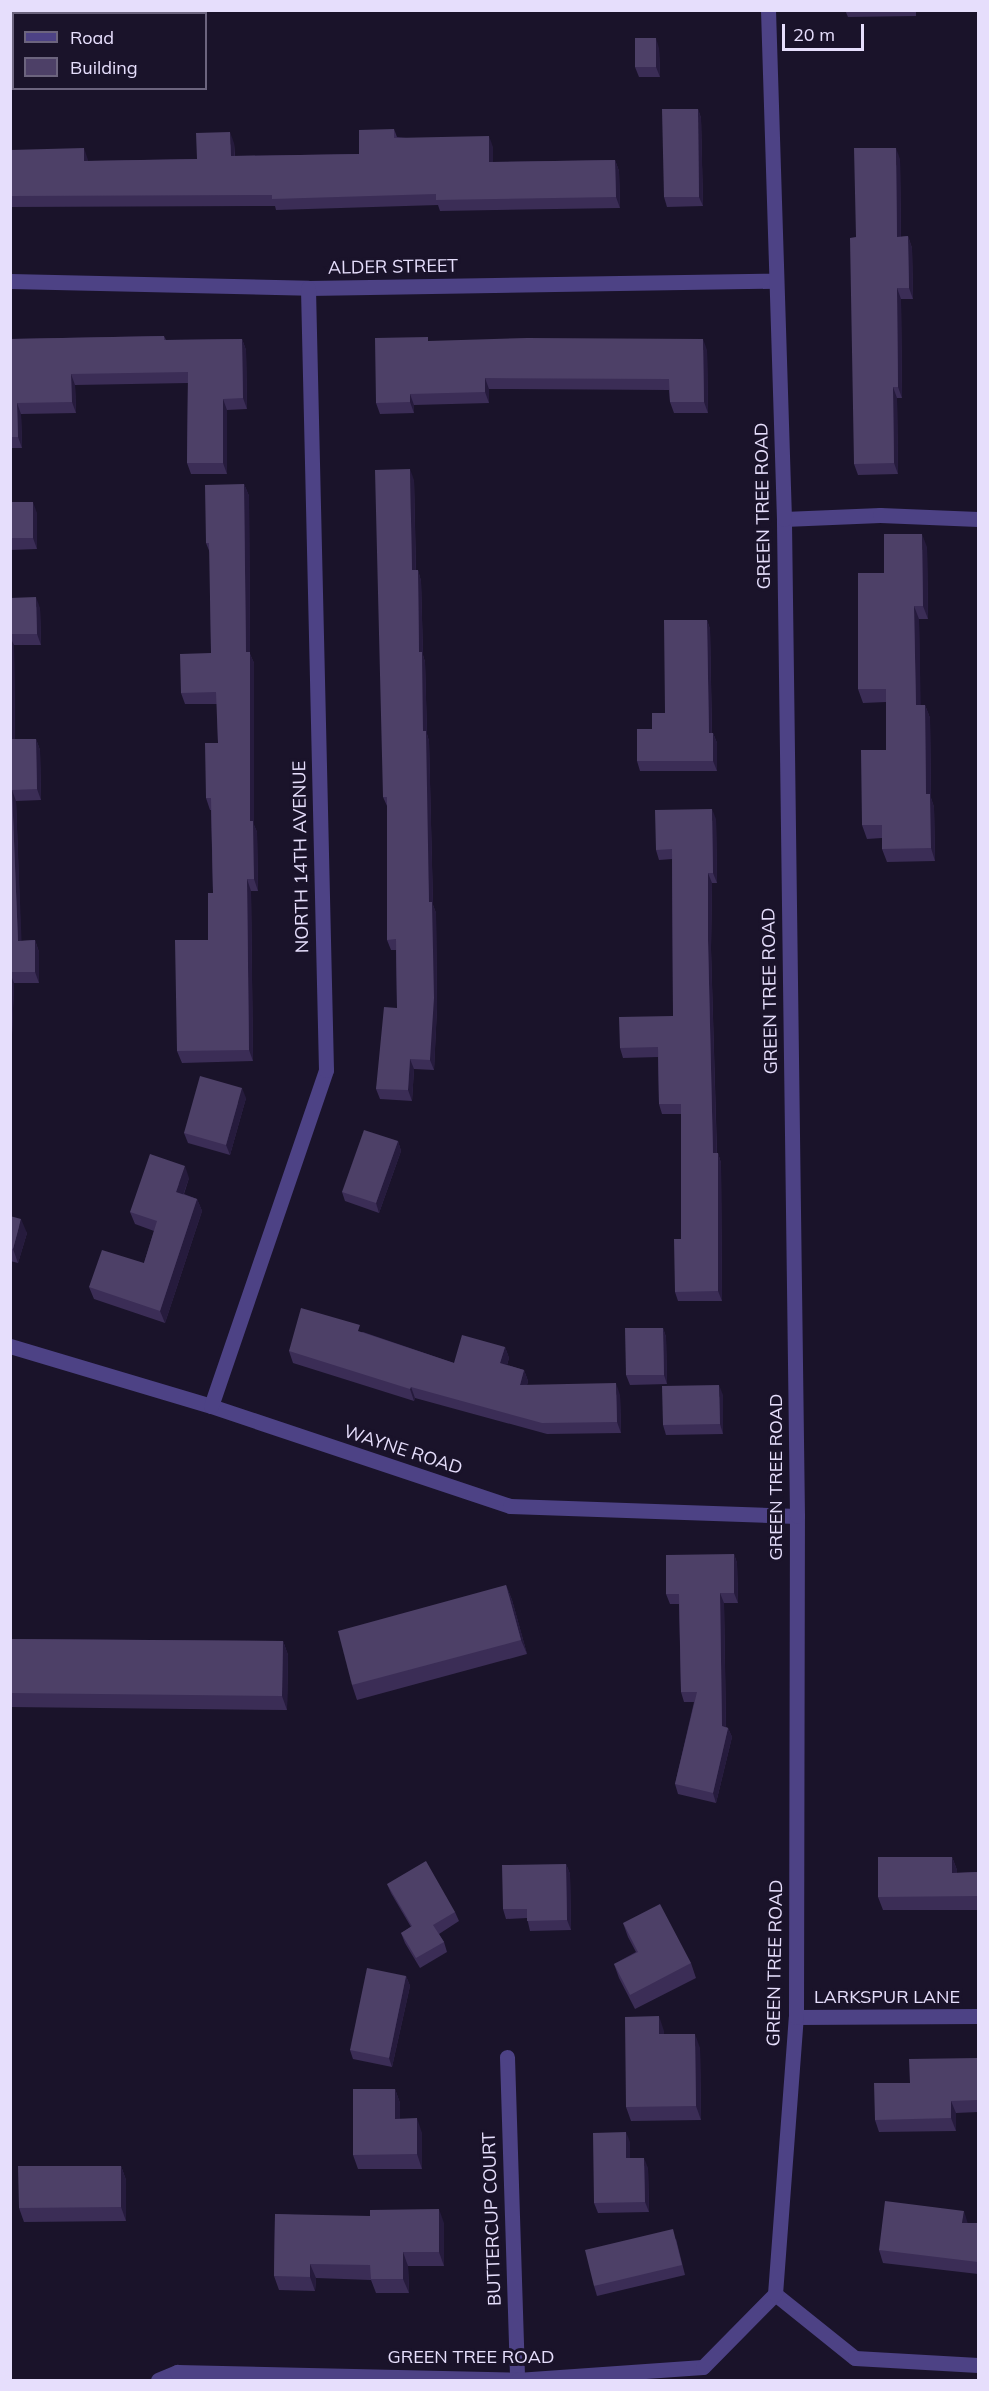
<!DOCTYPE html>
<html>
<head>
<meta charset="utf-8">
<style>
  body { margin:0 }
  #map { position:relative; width:989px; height:2391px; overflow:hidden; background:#1a132a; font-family:Mulish,sans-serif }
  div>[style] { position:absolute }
  .minor>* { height:15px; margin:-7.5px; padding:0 7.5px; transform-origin:7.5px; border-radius:7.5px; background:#4d4285 }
  .wall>* { inset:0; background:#3b2d56 }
  .shaded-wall>* { inset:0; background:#261b3d }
  .building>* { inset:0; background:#4d4067 }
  span { translate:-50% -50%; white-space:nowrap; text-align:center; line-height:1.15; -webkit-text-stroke:6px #1a132a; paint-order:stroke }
  .street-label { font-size:18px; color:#e6defc }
  .frame { position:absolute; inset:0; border:12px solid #e6defc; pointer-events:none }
  .legend { position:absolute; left:12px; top:12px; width:195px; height:78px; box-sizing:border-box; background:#1a132a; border:2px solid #6c647e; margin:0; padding:8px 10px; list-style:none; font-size:18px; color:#e6defc }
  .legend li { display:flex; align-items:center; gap:12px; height:30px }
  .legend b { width:30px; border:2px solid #6c647e }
  .scale { position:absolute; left:782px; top:24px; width:82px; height:27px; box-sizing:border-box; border:3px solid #e6defc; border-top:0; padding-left:8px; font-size:18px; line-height:21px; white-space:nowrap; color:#e6defc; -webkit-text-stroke:4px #1a132a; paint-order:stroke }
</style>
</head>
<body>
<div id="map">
  <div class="minor">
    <div style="left:10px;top:281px;width:298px;rotate:1.3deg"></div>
    <div style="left:308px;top:288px;width:468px;rotate:-0.9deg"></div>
    <div style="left:784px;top:519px;width:96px;rotate:-2.4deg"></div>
    <div style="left:880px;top:515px;width:98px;rotate:2.3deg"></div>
    <div style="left:10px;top:1346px;width:210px;rotate:16.6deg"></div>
    <div style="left:211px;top:1406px;width:315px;rotate:18.5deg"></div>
    <div style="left:510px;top:1506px;width:287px;rotate:2deg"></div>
    <div style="left:211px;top:1406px;width:355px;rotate:-71.1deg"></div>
    <div style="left:326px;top:1070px;width:782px;rotate:-91.32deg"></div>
    <div style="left:796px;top:2017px;width:182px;rotate:-0.3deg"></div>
    <div style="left:507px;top:2057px;width:323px;rotate:88.2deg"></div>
    <div style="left:775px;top:2294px;width:102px;rotate:38.7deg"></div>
    <div style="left:855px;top:2358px;width:123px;rotate:3.3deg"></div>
    <div style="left:158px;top:2380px;width:21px;rotate:-23deg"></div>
    <div style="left:177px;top:2372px;width:340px;rotate:1.3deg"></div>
    <div style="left:517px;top:2380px;width:186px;rotate:-4deg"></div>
    <div style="left:703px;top:2367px;width:103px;rotate:-45.4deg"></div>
    <div style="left:775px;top:2294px;width:278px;rotate:-85.7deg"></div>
    <div style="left:796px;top:2017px;width:501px;rotate:-89.89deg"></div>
    <div style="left:797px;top:1516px;width:997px;rotate:-90.75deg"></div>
    <div style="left:784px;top:519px;width:509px;rotate:-91.8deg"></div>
  </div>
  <div class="wall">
    <div style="clip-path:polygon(845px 10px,916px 10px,916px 16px,848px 17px)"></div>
    <div style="clip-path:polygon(659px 48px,660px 77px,639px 77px,635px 67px)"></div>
    <div style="clip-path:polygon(698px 109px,701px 118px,703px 206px,667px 207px,664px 197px)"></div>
    <div style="clip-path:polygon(394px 129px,397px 137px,493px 147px,493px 162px,615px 160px,619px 171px,620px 208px,440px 211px,438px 205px,276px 210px,275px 206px,10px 207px,10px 140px,11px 150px,88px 161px,197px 159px,234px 143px,235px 156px,359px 154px)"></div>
    <div style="clip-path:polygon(900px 159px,901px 237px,908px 236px,912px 248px,913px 299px,901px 299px,902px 398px,897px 398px,898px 474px,858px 475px,854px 464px,856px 237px)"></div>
    <div style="clip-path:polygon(164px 336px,166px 340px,242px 339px,246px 350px,247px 409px,227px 410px,227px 474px,191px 474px,187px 463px,188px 383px,75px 385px,76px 413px,21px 414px,22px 448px,10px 448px,10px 339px)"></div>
    <div style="clip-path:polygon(429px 341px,707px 350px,708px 413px,674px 413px,670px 402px,669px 390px,489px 389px,489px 403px,414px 405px,414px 413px,380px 414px,376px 403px)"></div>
    <div style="clip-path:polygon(414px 480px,416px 570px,418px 570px,421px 581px,423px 655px,425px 662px,427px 734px,429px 741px,433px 905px,436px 913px,437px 1008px,434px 1070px,414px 1069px,412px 1101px,380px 1099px,376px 1089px,397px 1008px,396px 950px,391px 950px,387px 940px,387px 806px,383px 797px)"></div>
    <div style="clip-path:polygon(244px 484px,249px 496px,250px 654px,254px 663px,254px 825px,257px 832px,258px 891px,251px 891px,253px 1061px,182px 1063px,177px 1051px,208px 940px,213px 893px,211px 810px,210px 810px,206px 798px,218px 743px,217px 704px,185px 704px,181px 693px,211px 653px,210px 553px,206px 543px)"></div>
    <div style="clip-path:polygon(10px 502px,37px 513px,37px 549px,10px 550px)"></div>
    <div style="clip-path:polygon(927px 547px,928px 619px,919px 619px,920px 705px,925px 705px,930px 718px,931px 798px,934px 807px,935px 861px,887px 862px,882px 849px,882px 838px,867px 839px,862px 825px,886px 750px,886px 702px,863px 703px,858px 689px,884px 573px)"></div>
    <div style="clip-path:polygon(10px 598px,40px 608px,41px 645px,14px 645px,15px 739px,36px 739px,40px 750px,41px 800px,16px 801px,21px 941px,35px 940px,39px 952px,39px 983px,14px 983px,10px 1088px)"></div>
    <div style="clip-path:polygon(707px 620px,710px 629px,712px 733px,713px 733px,717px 743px,717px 771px,640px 771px,637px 761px,652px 729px,665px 713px)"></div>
    <div style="clip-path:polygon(716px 819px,717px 883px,712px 883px,711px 949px,717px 1153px,718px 1153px,721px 1163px,722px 1301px,678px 1301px,675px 1292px,681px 1239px,681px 1114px,662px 1114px,659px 1104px,658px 1057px,623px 1058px,620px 1048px,673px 1016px,672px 859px,659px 860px,656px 850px)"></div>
    <div style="clip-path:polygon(246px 1098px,230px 1155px,188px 1143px,184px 1133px)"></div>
    <div style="clip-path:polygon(398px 1141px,401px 1151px,379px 1213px,345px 1201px,342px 1192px)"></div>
    <div style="clip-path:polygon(189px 1178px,184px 1194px,197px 1199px,202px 1211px,165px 1323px,94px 1299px,89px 1287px,144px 1263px,154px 1231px,135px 1224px,130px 1212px)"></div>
    <div style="clip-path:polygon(10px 1216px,27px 1233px,18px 1263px,10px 1261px)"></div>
    <div style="clip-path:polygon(663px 1328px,666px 1337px,667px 1384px,630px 1385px,626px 1375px)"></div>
    <div style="clip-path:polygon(363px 1332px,454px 1363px,505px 1347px,509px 1358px,507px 1365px,524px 1370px,528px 1381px,527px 1385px,620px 1395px,621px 1433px,547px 1434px,415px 1398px,414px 1401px,293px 1363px,289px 1351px)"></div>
    <div style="clip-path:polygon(723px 1395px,723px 1434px,666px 1435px,663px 1425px)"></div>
    <div style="clip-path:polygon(734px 1554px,737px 1563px,738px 1603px,724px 1603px,726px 1727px,728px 1728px,732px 1737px,716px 1803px,678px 1794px,675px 1784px,694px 1702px,684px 1702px,681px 1692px,679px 1604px,670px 1604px,666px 1594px)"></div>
    <div style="clip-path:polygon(506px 1585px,512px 1600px,527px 1654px,357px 1700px,352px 1685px)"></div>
    <div style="clip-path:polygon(10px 1639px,283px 1641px,288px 1655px,287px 1710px,10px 1707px)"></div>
    <div style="clip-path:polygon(952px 1857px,957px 1870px,957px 1873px,978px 1872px,978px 1910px,883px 1910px,878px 1897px)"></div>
    <div style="clip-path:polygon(566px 1864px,570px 1874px,571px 1930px,530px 1931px,527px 1918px,506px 1919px,503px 1909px)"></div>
    <div style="clip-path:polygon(387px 1884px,455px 1912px,459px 1921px,439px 1934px,444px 1942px,447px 1952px,420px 1968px,405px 1943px,401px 1933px,411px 1927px,391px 1893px)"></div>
    <div style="clip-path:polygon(623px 1923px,691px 1963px,696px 1978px,635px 2009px,619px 1978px,614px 1964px,636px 1952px,628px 1937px)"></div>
    <div style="clip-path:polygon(406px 1976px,410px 1986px,392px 2067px,353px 2059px,350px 2050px)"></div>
    <div style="clip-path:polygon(664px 2031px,664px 2034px,700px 2048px,701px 2120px,631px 2121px,626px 2107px)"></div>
    <div style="clip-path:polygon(978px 2058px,978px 2112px,956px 2113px,956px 2131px,879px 2132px,875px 2120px,910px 2083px)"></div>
    <div style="clip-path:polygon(395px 2089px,400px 2103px,400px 2119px,422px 2133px,422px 2169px,358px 2169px,353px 2155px)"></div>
    <div style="clip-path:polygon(630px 2142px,630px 2158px,648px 2168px,649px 2212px,598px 2213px,594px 2203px)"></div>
    <div style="clip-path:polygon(121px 2166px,126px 2180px,126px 2221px,24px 2222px,19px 2208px)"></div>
    <div style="clip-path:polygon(275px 2214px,444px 2223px,444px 2266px,408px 2266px,409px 2293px,376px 2293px,371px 2280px,316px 2278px,315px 2291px,279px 2290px,274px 2276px)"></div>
    <div style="clip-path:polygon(968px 2223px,978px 2223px,978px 2274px,883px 2263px,879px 2250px)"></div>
    <div style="clip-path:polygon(676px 2239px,685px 2275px,597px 2296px,594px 2286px)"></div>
  </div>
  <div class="shaded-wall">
    <div style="clip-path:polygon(656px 38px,659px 48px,660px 77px,656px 67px)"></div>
    <div style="clip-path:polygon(698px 109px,701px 118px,703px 206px,699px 197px)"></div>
    <div style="clip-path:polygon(230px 132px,234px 143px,235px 168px,231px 156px)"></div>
    <div style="clip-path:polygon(489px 136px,493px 147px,493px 174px,489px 162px)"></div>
    <div style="clip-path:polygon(84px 148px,88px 160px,89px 172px,84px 161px)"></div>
    <div style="clip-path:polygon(896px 148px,900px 159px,901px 248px,897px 237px)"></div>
    <div style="clip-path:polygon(615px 160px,619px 171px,620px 208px,616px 197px)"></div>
    <div style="clip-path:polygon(908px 236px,912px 248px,913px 299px,909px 288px)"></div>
    <div style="clip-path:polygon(897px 288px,901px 299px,902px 398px,898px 387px)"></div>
    <div style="clip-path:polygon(242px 339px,246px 350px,247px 409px,243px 398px)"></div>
    <div style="clip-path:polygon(703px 339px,707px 350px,708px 413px,704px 402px)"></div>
    <div style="clip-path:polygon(71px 374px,75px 385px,76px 413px,72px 402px)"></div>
    <div style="clip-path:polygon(485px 378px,489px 389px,489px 403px,485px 392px)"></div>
    <div style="clip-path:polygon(893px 387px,897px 398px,898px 474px,894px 463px)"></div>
    <div style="clip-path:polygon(410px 394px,414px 405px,414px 413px,410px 402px)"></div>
    <div style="clip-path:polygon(223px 399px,227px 410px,227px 474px,223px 463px)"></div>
    <div style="clip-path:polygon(17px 403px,21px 414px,22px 448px,18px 437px)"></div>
    <div style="clip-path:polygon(410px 469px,414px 480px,416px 581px,412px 570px)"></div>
    <div style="clip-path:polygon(244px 484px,249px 496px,250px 654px,254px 663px,254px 825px,257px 832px,258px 891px,254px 879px,250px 821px,246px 652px)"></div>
    <div style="clip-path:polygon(33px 502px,37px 513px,37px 549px,33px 538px)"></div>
    <div style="clip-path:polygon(922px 534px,927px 547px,928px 619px,923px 606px)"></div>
    <div style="clip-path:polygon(418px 570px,421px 581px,423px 655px,425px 662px,427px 734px,429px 741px,433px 905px,436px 913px,437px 1008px,434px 1070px,430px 1060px,429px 902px,419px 652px)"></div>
    <div style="clip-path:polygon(36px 597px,40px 608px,41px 645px,37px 634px)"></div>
    <div style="clip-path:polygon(914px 606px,919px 619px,921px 718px,916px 705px)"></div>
    <div style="clip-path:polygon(707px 620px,710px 629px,712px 743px,709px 733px)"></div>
    <div style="clip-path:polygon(10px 637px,14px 645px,15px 750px,11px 739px)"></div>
    <div style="clip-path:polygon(925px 705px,930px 718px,931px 798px,934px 807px,935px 861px,931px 848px,926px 794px)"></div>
    <div style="clip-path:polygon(713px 733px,717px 743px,717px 771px,713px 761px)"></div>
    <div style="clip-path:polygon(36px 739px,40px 750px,41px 800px,37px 789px)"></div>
    <div style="clip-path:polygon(12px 790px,16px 801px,22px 952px,18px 941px)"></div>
    <div style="clip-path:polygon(712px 809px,716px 819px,717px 883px,713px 873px)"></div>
    <div style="clip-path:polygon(708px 873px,712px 883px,711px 949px,717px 1163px,713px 1153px,708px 939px)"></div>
    <div style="clip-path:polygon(247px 879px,251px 891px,253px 1061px,249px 1050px)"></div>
    <div style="clip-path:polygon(35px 940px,39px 952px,39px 983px,35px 972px)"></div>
    <div style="clip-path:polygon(10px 973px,14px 983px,10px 1088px)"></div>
    <div style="clip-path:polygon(410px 1059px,414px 1069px,412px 1101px,408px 1090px)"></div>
    <div style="clip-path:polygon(242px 1088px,246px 1098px,230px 1155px,226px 1145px)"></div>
    <div style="clip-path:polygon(398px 1141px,401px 1151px,379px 1213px,376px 1203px)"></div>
    <div style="clip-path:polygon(718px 1153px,721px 1163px,722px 1301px,718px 1291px)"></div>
    <div style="clip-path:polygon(185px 1166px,189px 1178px,180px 1204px,176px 1192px)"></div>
    <div style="clip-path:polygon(197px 1199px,202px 1211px,165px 1323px,160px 1311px)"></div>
    <div style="clip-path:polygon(21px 1219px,27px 1233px,18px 1263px,13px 1249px)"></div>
    <div style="clip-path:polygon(663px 1328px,666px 1337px,667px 1384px,664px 1375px)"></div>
    <div style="clip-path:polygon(505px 1347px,509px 1358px,504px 1375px,500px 1363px)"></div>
    <div style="clip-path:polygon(524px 1370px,528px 1381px,524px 1396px,520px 1385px)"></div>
    <div style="clip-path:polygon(616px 1383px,620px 1395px,621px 1433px,617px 1422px)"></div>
    <div style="clip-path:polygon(719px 1385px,723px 1395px,723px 1434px,720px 1424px)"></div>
    <div style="clip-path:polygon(411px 1387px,415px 1398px,414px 1401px,410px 1389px)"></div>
    <div style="clip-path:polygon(734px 1554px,737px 1563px,738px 1603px,734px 1593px)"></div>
    <div style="clip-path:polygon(506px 1585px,512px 1600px,527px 1654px,521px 1640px)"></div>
    <div style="clip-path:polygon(720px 1593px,724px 1603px,726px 1736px,722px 1726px)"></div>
    <div style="clip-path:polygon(283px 1641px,288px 1655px,287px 1710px,282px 1696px)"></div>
    <div style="clip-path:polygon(728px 1728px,732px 1737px,716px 1803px,713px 1793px)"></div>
    <div style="clip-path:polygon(952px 1857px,957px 1870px,957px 1886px,952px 1873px)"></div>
    <div style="clip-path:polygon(566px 1864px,570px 1874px,571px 1930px,567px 1920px)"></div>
    <div style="clip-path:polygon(406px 1976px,410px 1986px,392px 2067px,389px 2058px)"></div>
    <div style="clip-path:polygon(659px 2016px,664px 2031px,664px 2048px,659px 2034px)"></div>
    <div style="clip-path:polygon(695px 2034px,700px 2048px,701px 2120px,696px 2106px)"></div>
    <div style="clip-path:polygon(395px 2089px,400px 2103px,400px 2133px,395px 2119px)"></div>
    <div style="clip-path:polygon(951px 2101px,956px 2113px,956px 2131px,951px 2118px)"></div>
    <div style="clip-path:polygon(417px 2118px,422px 2133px,422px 2169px,417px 2154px)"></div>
    <div style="clip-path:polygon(626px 2132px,630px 2142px,630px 2168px,626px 2158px)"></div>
    <div style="clip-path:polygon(644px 2158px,648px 2168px,649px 2212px,645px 2202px)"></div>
    <div style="clip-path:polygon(121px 2166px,126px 2180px,126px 2221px,121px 2207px)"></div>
    <div style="clip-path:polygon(439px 2209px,444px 2223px,444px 2266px,439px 2252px)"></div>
    <div style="clip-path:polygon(964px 2211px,968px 2224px,962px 2223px)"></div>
    <div style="clip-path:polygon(403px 2252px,408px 2266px,409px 2293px,403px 2279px)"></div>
    <div style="clip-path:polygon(310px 2264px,316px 2278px,315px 2291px,310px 2277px)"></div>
  </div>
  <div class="building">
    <div style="clip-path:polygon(635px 38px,656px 38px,656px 67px,635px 67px)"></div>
    <div style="clip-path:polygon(662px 109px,698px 109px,699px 197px,664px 197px)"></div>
    <div style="clip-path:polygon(394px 129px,394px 138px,489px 136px,489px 162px,615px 160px,616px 197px,436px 200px,436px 194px,272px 199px,272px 195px,10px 196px,10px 150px,84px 148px,84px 161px,197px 159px,196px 133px,230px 132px,231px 156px,359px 154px,359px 130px)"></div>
    <div style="clip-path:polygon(854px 148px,896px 148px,897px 237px,908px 236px,909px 288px,897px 288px,898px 387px,893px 387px,894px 463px,854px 464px,850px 238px,856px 237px)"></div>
    <div style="clip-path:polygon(164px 336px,164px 340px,242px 339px,243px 398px,223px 399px,223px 463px,187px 463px,188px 372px,71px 374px,72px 402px,17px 403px,18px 437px,10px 437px,10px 339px)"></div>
    <div style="clip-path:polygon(428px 337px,428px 341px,527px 338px,703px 339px,704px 402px,670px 402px,669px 379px,485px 378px,485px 392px,410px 394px,410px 402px,376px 403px,375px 338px)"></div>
    <div style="clip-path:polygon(410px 469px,412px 570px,418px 570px,419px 652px,422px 652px,423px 731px,426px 731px,429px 902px,432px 902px,434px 998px,430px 1060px,410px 1059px,408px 1090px,376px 1089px,384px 1007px,397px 1008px,396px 939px,387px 940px,387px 797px,383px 797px,375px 470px)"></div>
    <div style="clip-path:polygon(244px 484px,246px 652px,250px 652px,250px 821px,253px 821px,254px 879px,247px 879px,249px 1050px,177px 1051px,175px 940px,208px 940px,208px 893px,213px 893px,211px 798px,206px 798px,205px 743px,218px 743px,216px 692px,181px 693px,180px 654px,211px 653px,209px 543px,206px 543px,205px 485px)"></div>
    <div style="clip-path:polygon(10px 502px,33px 502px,33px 538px,10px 538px)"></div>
    <div style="clip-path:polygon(884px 534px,922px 534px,923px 606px,914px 606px,916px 705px,925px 705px,926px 794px,930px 794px,931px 848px,882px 849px,882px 825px,862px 825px,861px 750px,886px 750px,886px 689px,858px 689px,858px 573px,884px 573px)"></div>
    <div style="clip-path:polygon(36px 597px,37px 634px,10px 634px,10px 598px)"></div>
    <div style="clip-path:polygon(664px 620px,707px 620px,709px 733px,713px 733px,713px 761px,637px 761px,637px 729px,652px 729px,652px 713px,665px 713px)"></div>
    <div style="clip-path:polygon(10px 684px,11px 739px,36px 739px,37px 789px,12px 790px,18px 941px,35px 940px,35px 972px,10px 972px)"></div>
    <div style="clip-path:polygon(712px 809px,713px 873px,708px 873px,708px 939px,713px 1153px,718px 1153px,718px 1291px,675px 1292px,674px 1239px,681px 1239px,681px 1104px,659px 1104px,658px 1047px,620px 1048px,619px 1017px,673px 1016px,672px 849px,656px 850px,655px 810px)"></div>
    <div style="clip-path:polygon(200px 1076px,242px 1088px,226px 1145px,184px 1133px)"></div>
    <div style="clip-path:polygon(364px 1130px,398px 1141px,376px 1203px,342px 1192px)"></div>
    <div style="clip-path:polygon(150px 1154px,185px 1166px,176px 1192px,197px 1199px,160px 1311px,89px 1287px,102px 1250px,144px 1263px,157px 1221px,130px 1212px)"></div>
    <div style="clip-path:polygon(10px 1216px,21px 1219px,13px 1249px,10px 1248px)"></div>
    <div style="clip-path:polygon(301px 1308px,360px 1325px,358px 1331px,454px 1363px,462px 1335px,505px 1347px,500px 1363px,524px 1370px,520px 1385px,616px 1383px,617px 1422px,542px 1423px,411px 1387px,410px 1389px,289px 1351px)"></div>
    <div style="clip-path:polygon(625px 1328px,663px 1328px,664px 1375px,626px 1375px)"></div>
    <div style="clip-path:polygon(719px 1385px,720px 1424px,663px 1425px,662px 1386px)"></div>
    <div style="clip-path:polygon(734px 1554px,734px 1593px,720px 1593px,722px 1726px,728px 1728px,713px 1793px,675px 1784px,697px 1692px,681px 1692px,679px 1594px,666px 1594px,666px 1555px)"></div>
    <div style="clip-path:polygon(506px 1585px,521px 1640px,352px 1685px,338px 1631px)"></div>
    <div style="clip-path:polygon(10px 1639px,283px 1641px,282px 1696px,10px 1693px)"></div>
    <div style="clip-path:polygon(878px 1857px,952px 1857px,952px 1873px,978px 1872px,978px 1896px,878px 1897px)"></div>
    <div style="clip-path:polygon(426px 1861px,455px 1912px,433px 1925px,444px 1942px,416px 1958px,401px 1933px,412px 1926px,387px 1884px)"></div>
    <div style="clip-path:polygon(566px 1864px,567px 1920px,527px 1921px,527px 1909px,503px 1909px,502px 1865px)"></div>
    <div style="clip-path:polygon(660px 1904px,691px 1963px,630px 1995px,614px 1964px,638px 1952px,623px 1923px)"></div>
    <div style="clip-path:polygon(367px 1968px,406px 1976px,389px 2058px,350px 2050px)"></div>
    <div style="clip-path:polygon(659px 2016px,659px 2034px,695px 2034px,696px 2106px,626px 2107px,625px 2017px)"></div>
    <div style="clip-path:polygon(978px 2058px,978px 2100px,951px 2101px,951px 2118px,875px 2120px,874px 2083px,910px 2083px,909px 2059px)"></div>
    <div style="clip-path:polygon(353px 2089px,395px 2089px,395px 2119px,417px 2118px,417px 2154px,353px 2155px)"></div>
    <div style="clip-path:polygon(626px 2132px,626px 2158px,644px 2158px,645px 2202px,594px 2203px,593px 2133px)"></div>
    <div style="clip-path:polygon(18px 2166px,121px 2166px,121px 2207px,19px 2208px)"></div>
    <div style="clip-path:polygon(885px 2201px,964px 2211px,962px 2223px,978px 2223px,978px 2262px,879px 2250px)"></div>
    <div style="clip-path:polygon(439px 2209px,439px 2252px,403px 2252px,403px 2279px,371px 2279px,370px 2265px,310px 2264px,310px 2277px,274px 2276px,275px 2214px,370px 2216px,370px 2210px)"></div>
    <div style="clip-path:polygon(673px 2229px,682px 2265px,594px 2286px,585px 2250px)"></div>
  </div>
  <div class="street-label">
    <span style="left:393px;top:267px;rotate:-1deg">ALDER STREET</span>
    <span style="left:763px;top:506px;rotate:-91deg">GREEN TREE ROAD</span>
    <span style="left:301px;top:857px;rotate:-91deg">NORTH 14TH AVENUE</span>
    <span style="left:770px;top:991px;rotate:-91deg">GREEN TREE ROAD</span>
    <span style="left:403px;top:1450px;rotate:18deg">WAYNE ROAD</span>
    <span style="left:776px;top:1477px;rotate:-90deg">GREEN TREE ROAD</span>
    <span style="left:775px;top:1963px;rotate:-89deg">GREEN TREE ROAD</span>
    <span style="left:887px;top:1997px">LARKSPUR LANE</span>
    <span style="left:492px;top:2219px;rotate:-92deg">BUTTERCUP COURT</span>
    <span style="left:471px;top:2357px">GREEN TREE ROAD</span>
  </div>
  <div class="frame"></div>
  <ul class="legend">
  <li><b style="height:8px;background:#4d4285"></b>Road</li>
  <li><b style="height:16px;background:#4d4067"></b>Building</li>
  </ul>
  <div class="scale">20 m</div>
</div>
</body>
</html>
